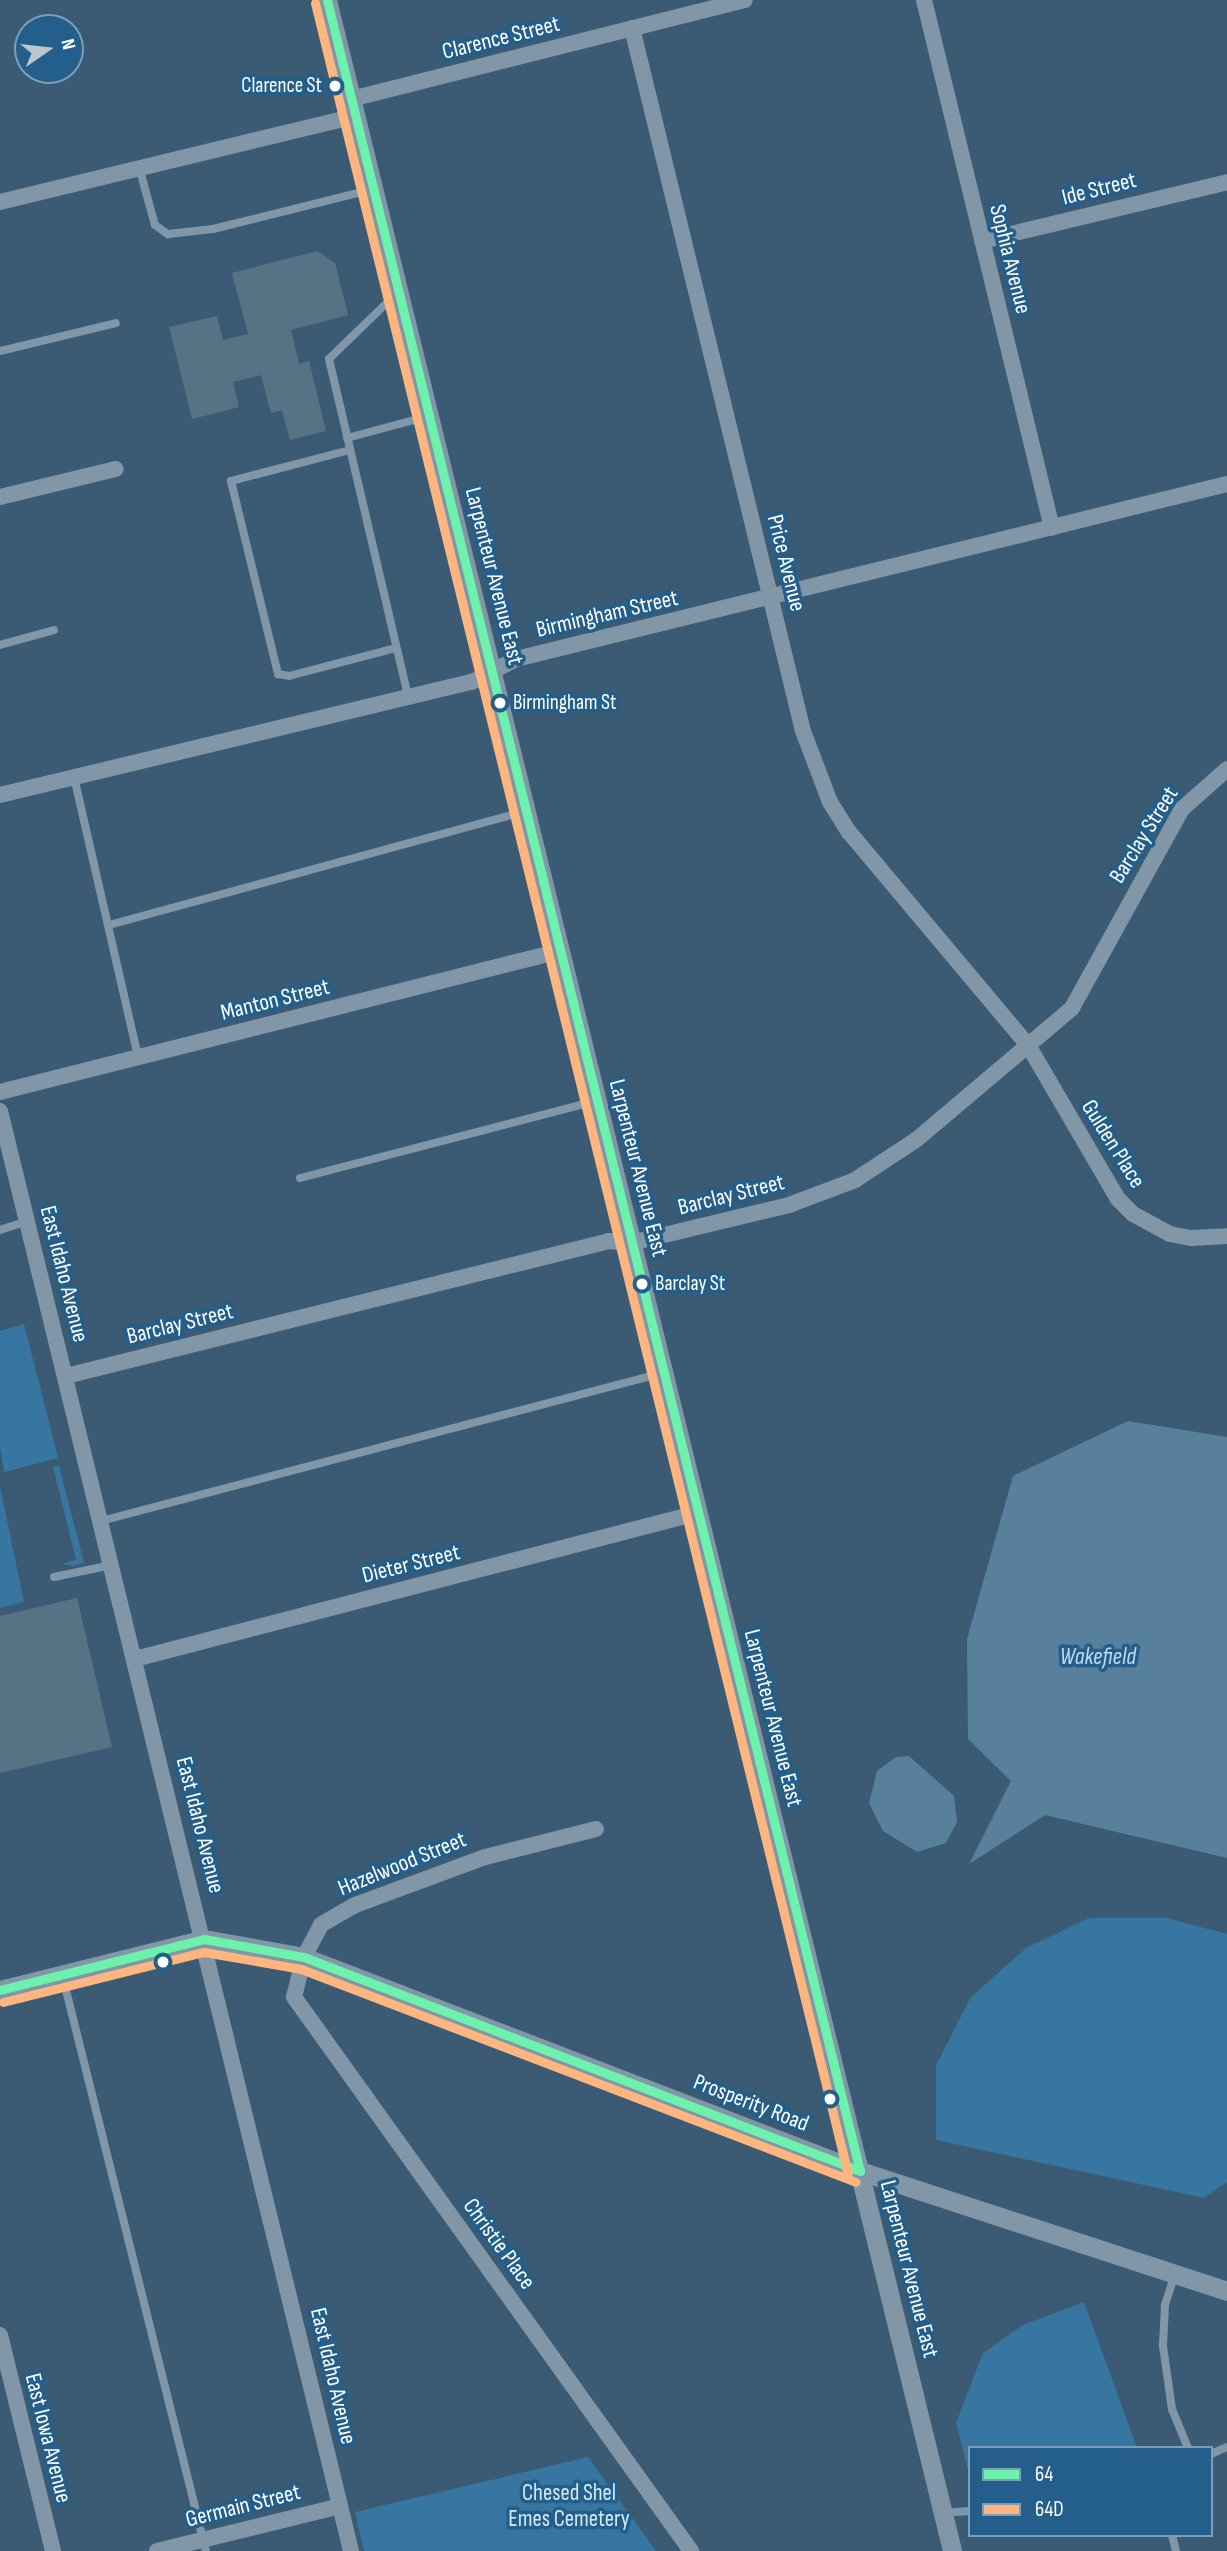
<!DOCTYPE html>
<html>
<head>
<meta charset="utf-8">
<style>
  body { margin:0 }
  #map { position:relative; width:1227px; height:2551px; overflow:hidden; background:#3a5b73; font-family:"Sofia Sans Condensed",sans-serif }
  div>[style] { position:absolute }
  .green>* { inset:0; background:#3776a0 }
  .water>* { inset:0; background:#58809d }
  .building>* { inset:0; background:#587285 }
  .service>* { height:8px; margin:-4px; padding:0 4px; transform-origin:4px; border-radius:4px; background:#8197a7 }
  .minor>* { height:16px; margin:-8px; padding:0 8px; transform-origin:8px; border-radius:8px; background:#8197a7 }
  .tertiary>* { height:19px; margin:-9.5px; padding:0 9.5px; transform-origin:9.5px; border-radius:9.5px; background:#8197a7 }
  .bus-1>* { height:9px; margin:-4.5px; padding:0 4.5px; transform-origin:4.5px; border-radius:4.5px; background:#6df2ae }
  .bus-2>* { height:9px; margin:-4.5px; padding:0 4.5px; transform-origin:4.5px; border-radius:4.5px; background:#ffb580 }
  .dots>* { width:19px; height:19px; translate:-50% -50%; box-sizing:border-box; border:4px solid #235f8a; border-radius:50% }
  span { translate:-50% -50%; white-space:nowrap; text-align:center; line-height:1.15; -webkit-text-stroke:7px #235f8a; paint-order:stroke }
  .bus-label { font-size:21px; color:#fff }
  .right { translate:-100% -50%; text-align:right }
  .left { translate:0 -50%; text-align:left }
  .street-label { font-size:23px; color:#fff }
  .park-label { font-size:23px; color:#d5eaf8 }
  .water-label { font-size:24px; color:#bcdcf1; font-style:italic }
  .legend { position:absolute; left:968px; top:2446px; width:245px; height:91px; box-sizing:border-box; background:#235f8a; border:2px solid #7b9fb9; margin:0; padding:9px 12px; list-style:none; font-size:21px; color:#fff }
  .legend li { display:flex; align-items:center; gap:14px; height:35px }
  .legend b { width:35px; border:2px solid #7b9fb9 }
  .north { position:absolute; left:14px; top:14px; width:70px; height:70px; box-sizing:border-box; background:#235f8a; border:2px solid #7b9fb9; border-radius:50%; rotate:76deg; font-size:19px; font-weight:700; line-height:28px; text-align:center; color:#fff }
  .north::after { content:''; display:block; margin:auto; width:24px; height:32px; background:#bac6ce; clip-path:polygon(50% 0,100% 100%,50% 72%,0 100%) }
</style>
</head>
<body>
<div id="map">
  <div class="green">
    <div style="clip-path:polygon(24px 1324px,58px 1458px,4px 1472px,0 1447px,0 1331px)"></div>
    <div style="clip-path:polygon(59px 1465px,84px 1563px,73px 1566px,61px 1564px,76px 1560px,53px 1467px)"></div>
    <div style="clip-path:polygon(0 1486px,24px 1602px,0 1608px)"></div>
    <div style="clip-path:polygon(1089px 1918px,1167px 1918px,1227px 1934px,1227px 2182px,1204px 2198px,936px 2140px,936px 2065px,971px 1997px,1026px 1948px)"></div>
    <div style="clip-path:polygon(1084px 2302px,1137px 2448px,970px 2448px,970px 2477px,956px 2423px,983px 2353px,1023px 2325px)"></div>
    <div style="clip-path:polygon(588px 2457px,656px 2551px,364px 2551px,355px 2512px)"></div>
  </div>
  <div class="water">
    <div style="clip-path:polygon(1128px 1421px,1227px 1437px,1227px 1858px,1045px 1815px,969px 1864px,1011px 1781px,968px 1739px,967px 1639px,1013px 1476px)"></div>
    <div style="clip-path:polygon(909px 1756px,954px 1796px,957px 1822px,946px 1843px,917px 1852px,883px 1831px,869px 1803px,877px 1771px,896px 1757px)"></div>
  </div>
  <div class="building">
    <div style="clip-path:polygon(317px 251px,335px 263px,348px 315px,291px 330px,299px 364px,309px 361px,326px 431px,290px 440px,282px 410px,271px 413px,261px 375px,233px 382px,239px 407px,192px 419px,169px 327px,217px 316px,223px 340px,248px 334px,232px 273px)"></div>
    <div style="clip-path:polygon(77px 1598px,112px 1747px,0 1773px,0 1616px)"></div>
  </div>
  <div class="service">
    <div style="left:139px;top:167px;width:60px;rotate:74.6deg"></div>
    <div style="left:155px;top:225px;width:16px;rotate:35deg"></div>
    <div style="left:168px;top:234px;width:45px;rotate:-6.3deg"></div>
    <div style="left:213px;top:229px;width:166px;rotate:-14deg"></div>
    <div style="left:396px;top:294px;width:93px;rotate:135.9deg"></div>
    <div style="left:329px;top:359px;width:347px;rotate:76.8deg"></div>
    <div style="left:0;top:351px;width:119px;rotate:-13.6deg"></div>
    <div style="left:347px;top:438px;width:85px;rotate:-15deg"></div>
    <div style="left:350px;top:450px;width:123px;rotate:165.4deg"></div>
    <div style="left:231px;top:481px;width:199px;rotate:76.3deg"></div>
    <div style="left:278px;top:674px;width:11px;rotate:10deg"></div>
    <div style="left:289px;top:676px;width:111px;rotate:-14.7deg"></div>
    <div style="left:0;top:645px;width:56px;rotate:-15.5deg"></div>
    <div style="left:74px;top:777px;width:287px;rotate:77.1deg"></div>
    <div style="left:109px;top:925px;width:432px;rotate:-15.3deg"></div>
    <div style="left:300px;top:1178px;width:306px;rotate:-14.6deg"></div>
    <div style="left:0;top:1230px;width:28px;rotate:-18deg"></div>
    <div style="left:101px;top:1521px;width:580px;rotate:-14.78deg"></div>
    <div style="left:54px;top:1577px;width:59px;rotate:-11.7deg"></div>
    <div style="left:62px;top:1974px;width:595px;rotate:75.99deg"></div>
    <div style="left:1175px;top:2274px;width:33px;rotate:108deg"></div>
    <div style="left:1165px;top:2305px;width:41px;rotate:92.8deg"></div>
    <div style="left:1163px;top:2346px;width:64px;rotate:81.9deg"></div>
    <div style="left:1172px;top:2409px;width:42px;rotate:67.7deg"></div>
    <div style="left:1211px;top:2454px;width:17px;rotate:-24deg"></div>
    <div style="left:942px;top:2513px;width:28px;rotate:-4deg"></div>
    <div style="left:1172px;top:2535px;width:16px;rotate:76deg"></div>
  </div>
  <div class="minor">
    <div style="left:924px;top:0;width:543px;rotate:76.37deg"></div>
    <div style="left:632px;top:28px;width:723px;rotate:76.33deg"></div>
    <div style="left:803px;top:731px;width:76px;rotate:69.2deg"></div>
    <div style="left:830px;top:802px;width:36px;rotate:58deg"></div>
    <div style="left:849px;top:832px;width:278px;rotate:50deg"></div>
    <div style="left:1028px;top:1045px;width:178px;rotate:59.7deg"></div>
    <div style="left:1118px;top:1199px;width:21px;rotate:45deg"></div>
    <div style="left:1133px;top:1214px;width:42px;rotate:28.4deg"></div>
    <div style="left:1170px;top:1234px;width:21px;rotate:11deg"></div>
    <div style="left:1191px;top:1238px;width:36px;rotate:-3deg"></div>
    <div style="left:351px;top:99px;width:406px;rotate:-14.1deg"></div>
    <div style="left:0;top:202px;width:365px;rotate:-13.6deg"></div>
    <div style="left:982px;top:241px;width:252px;rotate:-13.5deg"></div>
    <div style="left:0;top:497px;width:119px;rotate:-13.6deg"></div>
    <div style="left:0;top:795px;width:485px;rotate:-13.5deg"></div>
    <div style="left:472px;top:682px;width:50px;rotate:-27.6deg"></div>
    <div style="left:516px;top:659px;width:732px;rotate:-13.83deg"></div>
    <div style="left:0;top:1092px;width:577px;rotate:-14.13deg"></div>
    <div style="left:0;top:1111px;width:1482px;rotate:76.3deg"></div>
    <div style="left:66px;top:1376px;width:560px;rotate:-13.96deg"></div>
    <div style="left:609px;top:1241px;width:22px;rotate:5deg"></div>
    <div style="left:631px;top:1243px;width:163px;rotate:-13.5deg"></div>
    <div style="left:789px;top:1205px;width:71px;rotate:-20.7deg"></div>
    <div style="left:855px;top:1180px;width:73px;rotate:-33.3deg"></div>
    <div style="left:916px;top:1140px;width:204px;rotate:-40.2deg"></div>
    <div style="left:1072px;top:1008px;width:227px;rotate:-61.1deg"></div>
    <div style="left:1182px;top:809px;width:60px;rotate:-41.6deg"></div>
    <div style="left:135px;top:1659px;width:581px;rotate:-14.56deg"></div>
    <div style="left:596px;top:1829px;width:114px;rotate:165.8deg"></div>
    <div style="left:485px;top:1857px;width:139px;rotate:159.7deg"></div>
    <div style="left:355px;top:1905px;width:39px;rotate:150deg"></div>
    <div style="left:321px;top:1925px;width:36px;rotate:118deg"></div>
    <div style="left:304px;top:1957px;width:41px;rotate:104deg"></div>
    <div style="left:294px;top:1997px;width:682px;rotate:54.37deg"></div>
    <div style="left:0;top:2335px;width:222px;rotate:76.2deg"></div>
    <div style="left:157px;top:2551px;width:188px;rotate:-13.8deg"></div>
  </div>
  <div class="tertiary">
    <div style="left:327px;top:0;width:2626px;rotate:76.23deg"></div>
    <div style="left:0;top:1990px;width:210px;rotate:-14deg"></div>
    <div style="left:204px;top:1939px;width:102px;rotate:10.2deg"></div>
    <div style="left:304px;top:1957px;width:596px;rotate:21.05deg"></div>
    <div style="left:860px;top:2171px;width:386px;rotate:18.1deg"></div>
  </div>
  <div class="bus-1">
    <div style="left:327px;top:0;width:2235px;rotate:76.21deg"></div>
    <div style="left:0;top:1990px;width:210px;rotate:-14deg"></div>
    <div style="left:204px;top:1939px;width:102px;rotate:10.2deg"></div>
    <div style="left:304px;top:1957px;width:596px;rotate:21.05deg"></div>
  </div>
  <div class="bus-2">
    <div style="left:315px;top:3px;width:2235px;rotate:76.21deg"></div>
    <div style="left:3px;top:2002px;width:207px;rotate:-14deg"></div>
    <div style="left:204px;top:1952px;width:98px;rotate:9.9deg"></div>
    <div style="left:301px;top:1969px;width:594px;rotate:21deg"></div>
  </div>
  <div class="dots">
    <div style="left:335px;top:86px;background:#fff"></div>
    <div style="left:500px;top:703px;background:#fff"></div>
    <div style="left:642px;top:1284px;background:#fff"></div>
    <div style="left:163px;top:1962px;background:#fff"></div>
    <div style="left:830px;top:2099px;background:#fff"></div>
  </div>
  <div class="bus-label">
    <span class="right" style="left:322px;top:86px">Clarence St</span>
    <span class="left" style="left:513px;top:703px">Birmingham St</span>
    <span class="left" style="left:655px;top:1284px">Barclay St</span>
  </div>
  <div class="street-label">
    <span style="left:501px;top:38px;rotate:-14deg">Clarence Street</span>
    <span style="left:1099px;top:189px;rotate:-14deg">Ide Street</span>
    <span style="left:1010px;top:259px;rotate:76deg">Sophia Avenue</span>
    <span style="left:786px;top:563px;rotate:76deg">Price Avenue</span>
    <span style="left:494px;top:576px;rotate:76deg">Larpenteur Avenue East</span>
    <span style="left:607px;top:614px;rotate:-13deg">Birmingham Street</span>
    <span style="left:1144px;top:835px;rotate:-58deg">Barclay Street</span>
    <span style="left:275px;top:1000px;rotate:-14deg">Manton Street</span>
    <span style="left:1113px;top:1144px;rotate:58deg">Gulden Place</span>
    <span style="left:638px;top:1168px;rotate:76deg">Larpenteur Avenue East</span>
    <span style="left:731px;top:1195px;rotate:-14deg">Barclay Street</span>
    <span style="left:64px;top:1274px;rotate:76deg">East Idaho Avenue</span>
    <span style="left:180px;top:1324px;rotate:-14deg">Barclay Street</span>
    <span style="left:411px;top:1564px;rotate:-14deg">Dieter Street</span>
    <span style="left:773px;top:1718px;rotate:76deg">Larpenteur Avenue East</span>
    <span style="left:200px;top:1825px;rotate:76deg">East Idaho Avenue</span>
    <span style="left:402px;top:1864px;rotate:-22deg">Hazelwood Street</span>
    <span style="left:751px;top:2103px;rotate:21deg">Prosperity Road</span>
    <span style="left:499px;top:2244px;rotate:54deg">Christie Place</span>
    <span style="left:909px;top:2269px;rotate:76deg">Larpenteur Avenue East</span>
    <span style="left:333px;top:2376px;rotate:77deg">East Idaho Avenue</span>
    <span style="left:48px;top:2438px;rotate:76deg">East Iowa Avenue</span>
    <span style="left:243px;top:2506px;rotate:-14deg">Germain Street</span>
  </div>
  <div class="park-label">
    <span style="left:569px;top:2506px">Chesed Shel<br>Emes Cemetery</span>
  </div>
  <div class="water-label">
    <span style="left:1098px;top:1657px">Wakefield</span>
  </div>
  <ul class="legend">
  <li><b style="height:9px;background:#6df2ae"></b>64</li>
  <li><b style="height:9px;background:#ffb580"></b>64D</li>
  </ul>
  <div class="north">N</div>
</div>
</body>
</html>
